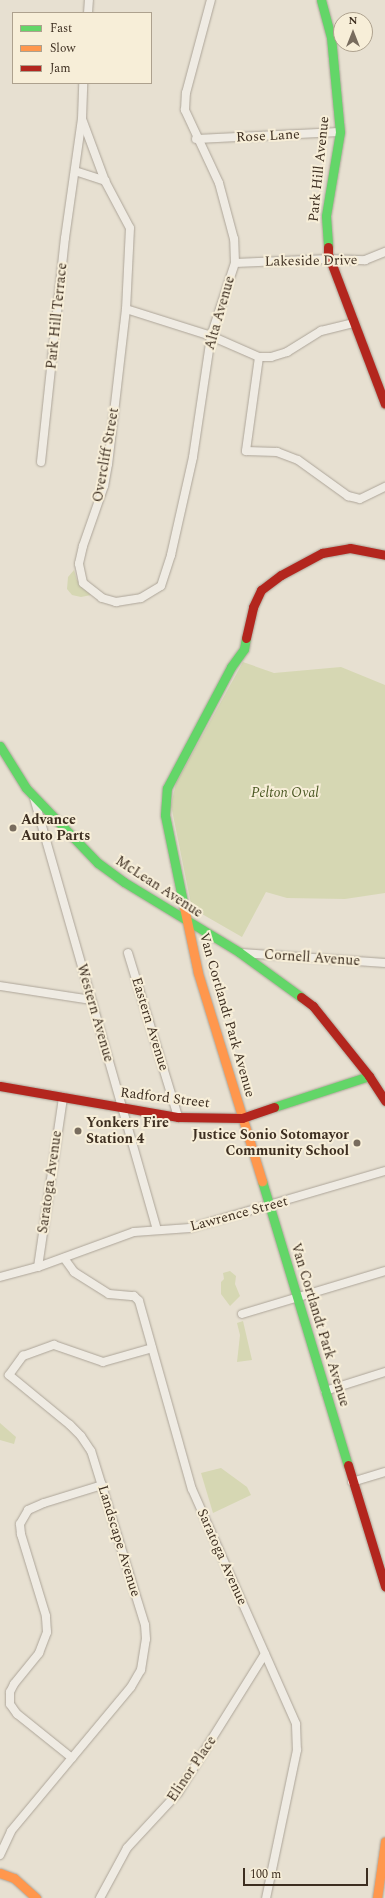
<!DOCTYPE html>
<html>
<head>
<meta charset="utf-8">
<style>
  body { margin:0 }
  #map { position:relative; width:385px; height:1898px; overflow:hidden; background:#e7e0d1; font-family:Spectral,serif }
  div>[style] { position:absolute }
  .green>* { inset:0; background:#d6d7b3 }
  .roads { filter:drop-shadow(0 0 1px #ada599) drop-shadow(0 0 1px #ada599) }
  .street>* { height:8px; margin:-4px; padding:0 4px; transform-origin:4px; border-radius:4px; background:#efebe3 }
  .fast>* { height:9px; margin:-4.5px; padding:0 4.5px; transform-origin:4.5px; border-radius:4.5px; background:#63d668 }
  .slow>* { height:9px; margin:-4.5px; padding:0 4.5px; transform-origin:4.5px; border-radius:4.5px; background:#ff974d }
  .jam>* { height:9px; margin:-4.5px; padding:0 4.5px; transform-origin:4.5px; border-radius:4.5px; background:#b3261e }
  .dots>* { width:11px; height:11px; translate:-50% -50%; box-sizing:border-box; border:2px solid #f7eed8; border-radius:50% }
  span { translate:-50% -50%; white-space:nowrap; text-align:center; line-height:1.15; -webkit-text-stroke:4px #f7eed8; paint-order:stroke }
  .street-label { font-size:14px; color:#3d2e20 }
  .park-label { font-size:14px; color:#4d5a26; font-style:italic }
  .poi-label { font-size:14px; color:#3d2e20; font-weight:700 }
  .left { translate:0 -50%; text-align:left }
  .right { translate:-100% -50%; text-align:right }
  .legend { position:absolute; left:12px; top:12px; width:140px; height:72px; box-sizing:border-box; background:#f7eed8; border:1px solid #ada18e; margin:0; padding:5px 7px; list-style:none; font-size:12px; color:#3d2e20 }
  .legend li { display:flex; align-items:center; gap:8px; height:20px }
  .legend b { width:20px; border:1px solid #ada18e }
  .north { position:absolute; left:333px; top:12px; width:40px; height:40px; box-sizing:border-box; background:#f7eed8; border:1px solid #ada18e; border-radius:50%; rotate:0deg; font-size:11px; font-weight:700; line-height:16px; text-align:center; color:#3d2e20 }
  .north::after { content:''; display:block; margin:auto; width:14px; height:18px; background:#786c5e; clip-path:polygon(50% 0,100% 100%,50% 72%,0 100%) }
  .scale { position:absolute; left:243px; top:1868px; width:125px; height:18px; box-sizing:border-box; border:2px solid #3d2e20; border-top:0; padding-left:5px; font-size:12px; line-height:14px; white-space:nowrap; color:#3d2e20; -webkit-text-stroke:3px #f7eed8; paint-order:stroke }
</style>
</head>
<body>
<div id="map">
  <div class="green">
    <div style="clip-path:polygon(74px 570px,77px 580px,91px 595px,81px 597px,72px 595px,67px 589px,68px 577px)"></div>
    <div style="clip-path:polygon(243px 662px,274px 673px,341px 667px,385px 685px,385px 893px,345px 899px,287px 898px,266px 892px,242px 937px,195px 910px,191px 904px,171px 805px,176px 783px)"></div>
    <div style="clip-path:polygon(230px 1271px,236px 1276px,235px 1284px,240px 1296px,230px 1306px,221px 1294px,221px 1282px,224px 1279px,223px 1273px)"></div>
    <div style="clip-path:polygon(243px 1321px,252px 1360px,237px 1362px,240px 1335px,237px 1323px)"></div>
    <div style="clip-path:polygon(0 1423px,16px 1437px,14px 1444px,0 1440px)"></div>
    <div style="clip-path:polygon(221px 1468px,247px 1487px,251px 1495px,213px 1513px,201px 1473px)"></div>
  </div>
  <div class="roads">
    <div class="street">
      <div style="left:88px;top:13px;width:13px;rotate:-86deg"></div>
      <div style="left:82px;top:119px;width:66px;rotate:69.6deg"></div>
      <div style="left:105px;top:181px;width:53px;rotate:62deg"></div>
      <div style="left:130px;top:228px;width:81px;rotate:92.8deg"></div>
      <div style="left:126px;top:309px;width:156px;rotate:96.6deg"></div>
      <div style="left:108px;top:464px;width:22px;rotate:100deg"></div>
      <div style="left:104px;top:486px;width:64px;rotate:109.3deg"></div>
      <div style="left:83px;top:546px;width:18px;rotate:103deg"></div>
      <div style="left:79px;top:564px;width:19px;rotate:78deg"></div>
      <div style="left:83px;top:583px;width:24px;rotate:38deg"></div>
      <div style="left:102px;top:598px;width:15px;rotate:16deg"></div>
      <div style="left:116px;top:602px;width:25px;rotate:-9deg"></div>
      <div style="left:141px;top:598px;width:23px;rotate:-31deg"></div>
      <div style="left:161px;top:586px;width:33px;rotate:-72deg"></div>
      <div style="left:171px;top:555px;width:100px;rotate:-77.3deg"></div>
      <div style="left:193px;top:457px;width:122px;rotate:-81.5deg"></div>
      <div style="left:211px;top:336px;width:77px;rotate:-71.8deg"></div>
      <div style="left:235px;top:263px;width:24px;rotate:-92deg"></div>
      <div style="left:234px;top:239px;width:58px;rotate:-105deg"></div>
      <div style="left:219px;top:183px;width:81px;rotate:-115deg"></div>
      <div style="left:185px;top:110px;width:17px;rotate:-87deg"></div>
      <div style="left:186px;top:93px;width:96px;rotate:-75deg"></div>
      <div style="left:196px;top:139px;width:144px;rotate:-2.8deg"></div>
      <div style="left:75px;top:171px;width:32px;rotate:18deg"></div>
      <div style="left:235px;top:263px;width:94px;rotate:-2.4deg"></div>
      <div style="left:329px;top:259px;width:36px;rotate:2deg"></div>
      <div style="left:365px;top:260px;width:22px;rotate:-22deg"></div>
      <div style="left:126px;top:309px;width:89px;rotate:17.6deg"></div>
      <div style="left:211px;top:336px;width:52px;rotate:23.6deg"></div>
      <div style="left:259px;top:357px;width:12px"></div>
      <div style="left:271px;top:357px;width:17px;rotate:-17deg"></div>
      <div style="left:287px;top:352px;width:40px;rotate:-32deg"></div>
      <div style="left:321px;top:331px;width:33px;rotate:-14deg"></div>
      <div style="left:259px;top:357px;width:95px;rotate:97.9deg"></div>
      <div style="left:246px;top:451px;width:31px;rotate:2deg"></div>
      <div style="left:277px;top:452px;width:22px;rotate:21deg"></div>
      <div style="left:298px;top:460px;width:62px;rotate:35.8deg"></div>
      <div style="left:348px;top:496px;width:12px;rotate:14deg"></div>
      <div style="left:360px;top:499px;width:28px;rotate:-26deg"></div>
      <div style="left:41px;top:462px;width:225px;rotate:-83.9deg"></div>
      <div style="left:65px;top:238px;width:120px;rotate:-81.9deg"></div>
      <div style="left:82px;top:119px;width:36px;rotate:-88deg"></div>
      <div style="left:34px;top:798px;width:449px;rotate:74.1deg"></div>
      <div style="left:128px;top:953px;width:171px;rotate:73deg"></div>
      <div style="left:242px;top:953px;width:143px;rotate:4deg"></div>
      <div style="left:0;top:986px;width:92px;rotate:8.7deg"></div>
      <div style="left:64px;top:1258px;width:17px;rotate:54deg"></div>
      <div style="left:74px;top:1272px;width:41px;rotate:32.2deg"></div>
      <div style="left:109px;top:1294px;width:25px;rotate:5deg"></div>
      <div style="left:134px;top:1296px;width:7px;rotate:45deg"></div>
      <div style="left:139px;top:1301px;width:195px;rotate:74.3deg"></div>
      <div style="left:192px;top:1489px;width:257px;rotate:66.1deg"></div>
      <div style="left:296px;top:1724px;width:26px;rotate:88deg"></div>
      <div style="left:297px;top:1750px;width:151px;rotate:101.8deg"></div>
      <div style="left:38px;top:1267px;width:172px;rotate:-81.6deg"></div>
      <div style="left:0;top:1277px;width:39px;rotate:-15deg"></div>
      <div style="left:38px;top:1267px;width:102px;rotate:-20deg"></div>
      <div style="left:134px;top:1232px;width:56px;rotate:-4.1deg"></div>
      <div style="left:190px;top:1228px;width:203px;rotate:-16.3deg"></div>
      <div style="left:242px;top:1314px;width:149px;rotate:-16.7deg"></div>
      <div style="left:325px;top:1391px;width:63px;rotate:-17.6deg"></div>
      <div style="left:352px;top:1482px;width:34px;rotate:-17deg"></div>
      <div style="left:72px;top:1758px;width:70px;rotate:-141.3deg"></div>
      <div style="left:17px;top:1714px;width:12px;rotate:-125deg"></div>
      <div style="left:10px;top:1704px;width:12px;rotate:-90deg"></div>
      <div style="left:10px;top:1692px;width:9px;rotate:-63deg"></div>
      <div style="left:14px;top:1684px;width:40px;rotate:-51deg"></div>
      <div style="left:39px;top:1653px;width:22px;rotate:-69deg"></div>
      <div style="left:47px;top:1632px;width:16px;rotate:-94deg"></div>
      <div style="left:46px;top:1616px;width:86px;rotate:-107deg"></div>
      <div style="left:21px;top:1534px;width:10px;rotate:-96deg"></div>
      <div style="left:20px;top:1524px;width:16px;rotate:-60deg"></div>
      <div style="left:28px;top:1510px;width:17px;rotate:-24deg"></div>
      <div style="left:44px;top:1503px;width:61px;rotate:-17.2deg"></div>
      <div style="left:0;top:1855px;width:26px;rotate:-65deg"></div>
      <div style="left:11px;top:1831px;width:187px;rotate:-50.2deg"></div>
      <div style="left:131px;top:1687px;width:20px;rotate:-60deg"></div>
      <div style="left:141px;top:1670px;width:31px;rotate:-81deg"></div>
      <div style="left:146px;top:1639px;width:14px;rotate:-94deg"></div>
      <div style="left:145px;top:1625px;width:182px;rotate:-107.2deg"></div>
      <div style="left:91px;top:1451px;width:18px;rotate:-124deg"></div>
      <div style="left:81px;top:1436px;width:16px;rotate:-135deg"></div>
      <div style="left:70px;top:1425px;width:79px;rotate:-140.7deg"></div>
      <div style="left:9px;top:1375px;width:24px;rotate:-54deg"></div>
      <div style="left:23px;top:1356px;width:33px;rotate:-20deg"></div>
      <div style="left:54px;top:1345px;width:52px;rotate:19.1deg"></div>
      <div style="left:103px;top:1362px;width:51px;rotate:-15.9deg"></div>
      <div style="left:100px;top:1898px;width:57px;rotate:-61.6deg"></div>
      <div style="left:127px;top:1848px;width:75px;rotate:-47.2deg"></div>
      <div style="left:178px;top:1793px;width:164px;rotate:-58deg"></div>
    </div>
    <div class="fast">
      <div style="left:321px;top:0;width:38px;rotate:75deg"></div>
      <div style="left:331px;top:37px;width:95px;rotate:84.6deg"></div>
      <div style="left:340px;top:132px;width:85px;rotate:99.5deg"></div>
      <div style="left:326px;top:216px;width:31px;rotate:86deg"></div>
      <div style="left:0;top:746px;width:49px;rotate:58.2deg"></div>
      <div style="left:26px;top:788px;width:104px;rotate:46.2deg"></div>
      <div style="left:98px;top:863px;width:32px;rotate:36deg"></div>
      <div style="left:124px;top:882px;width:135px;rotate:31.3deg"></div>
      <div style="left:239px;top:952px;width:77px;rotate:36deg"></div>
      <div style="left:184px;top:907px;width:94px;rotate:-101.7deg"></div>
      <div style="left:165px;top:815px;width:27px;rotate:-86deg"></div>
      <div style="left:167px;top:788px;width:137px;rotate:-62.1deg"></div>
      <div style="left:231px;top:667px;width:22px;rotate:-54deg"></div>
      <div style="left:244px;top:649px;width:11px;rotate:-80deg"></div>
      <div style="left:274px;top:1107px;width:100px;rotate:-18.1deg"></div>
      <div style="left:262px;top:1181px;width:297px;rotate:73.2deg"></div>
    </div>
    <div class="slow">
      <div style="left:184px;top:907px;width:67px;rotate:78deg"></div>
      <div style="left:198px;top:973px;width:218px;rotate:72.9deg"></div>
      <div style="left:0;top:1873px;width:15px;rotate:20deg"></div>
      <div style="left:14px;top:1878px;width:30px;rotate:42deg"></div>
      <div style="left:377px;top:1898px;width:57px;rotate:-81.9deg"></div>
    </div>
    <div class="jam">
      <div style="left:328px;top:247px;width:7px;rotate:90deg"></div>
      <div style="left:328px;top:254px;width:160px;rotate:69.2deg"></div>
      <div style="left:246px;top:638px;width:32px;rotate:-77deg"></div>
      <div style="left:253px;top:607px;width:19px;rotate:-65deg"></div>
      <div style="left:261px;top:590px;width:25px;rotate:-37deg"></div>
      <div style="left:281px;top:575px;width:47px;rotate:-28.2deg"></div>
      <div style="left:322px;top:553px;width:28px;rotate:-10deg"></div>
      <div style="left:350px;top:548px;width:36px;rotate:11deg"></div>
      <div style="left:301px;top:997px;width:15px;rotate:37deg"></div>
      <div style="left:313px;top:1006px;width:90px;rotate:51.3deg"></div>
      <div style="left:369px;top:1076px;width:30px;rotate:57deg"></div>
      <div style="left:0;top:1086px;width:181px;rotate:9.9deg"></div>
      <div style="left:178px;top:1117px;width:64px;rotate:0.9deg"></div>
      <div style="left:242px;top:1118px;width:34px;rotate:-19deg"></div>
      <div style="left:348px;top:1465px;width:127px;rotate:73deg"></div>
    </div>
  </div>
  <div class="dots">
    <div style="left:13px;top:828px;background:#786c5e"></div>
    <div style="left:78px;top:1131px;background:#786c5e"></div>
    <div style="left:357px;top:1143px;background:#786c5e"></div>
  </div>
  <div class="street-label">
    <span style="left:268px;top:136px;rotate:-3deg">Rose Lane</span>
    <span style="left:319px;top:169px;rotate:-84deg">Park Hill Avenue</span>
    <span style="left:311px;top:261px;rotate:-1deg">Lakeside Drive</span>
    <span style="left:220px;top:313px;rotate:-74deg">Alta Avenue</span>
    <span style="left:57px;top:316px;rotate:-84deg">Park Hill Terrace</span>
    <span style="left:106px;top:455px;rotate:-80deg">Overcliff Street</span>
    <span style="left:159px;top:887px;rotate:33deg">McLean Avenue</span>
    <span style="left:312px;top:958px;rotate:4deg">Cornell Avenue</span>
    <span style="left:95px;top:1013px;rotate:74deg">Western Avenue</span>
    <span style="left:227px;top:1015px;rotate:74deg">Van Cortlandt Park Avenue</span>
    <span style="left:150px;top:1024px;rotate:73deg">Eastern Avenue</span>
    <span style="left:165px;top:1098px;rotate:7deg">Radford Street</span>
    <span style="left:50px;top:1182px;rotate:-82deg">Saratoga Avenue</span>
    <span style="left:239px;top:1214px;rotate:-15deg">Lawrence Street</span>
    <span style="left:320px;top:1325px;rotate:73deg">Van Cortlandt Park Avenue</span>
    <span style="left:119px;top:1541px;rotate:73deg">Landscape Avenue</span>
    <span style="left:222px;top:1557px;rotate:66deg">Saratoga Avenue</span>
    <span style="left:192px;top:1769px;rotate:-56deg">Elinor Place</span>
  </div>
  <div class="park-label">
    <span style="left:285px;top:793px">Pelton Oval</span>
  </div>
  <div class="poi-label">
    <span class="left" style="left:21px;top:828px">Advance<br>Auto Parts</span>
    <span class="left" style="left:86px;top:1131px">Yonkers Fire<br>Station 4</span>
    <span class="right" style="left:349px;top:1143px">Justice Sonio Sotomayor<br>Community School</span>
  </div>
  <ul class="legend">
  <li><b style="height:5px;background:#63d668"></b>Fast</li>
  <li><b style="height:5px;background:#ff974d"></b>Slow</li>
  <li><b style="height:5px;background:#b3261e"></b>Jam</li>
  </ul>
  <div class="north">N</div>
  <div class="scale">100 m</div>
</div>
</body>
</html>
